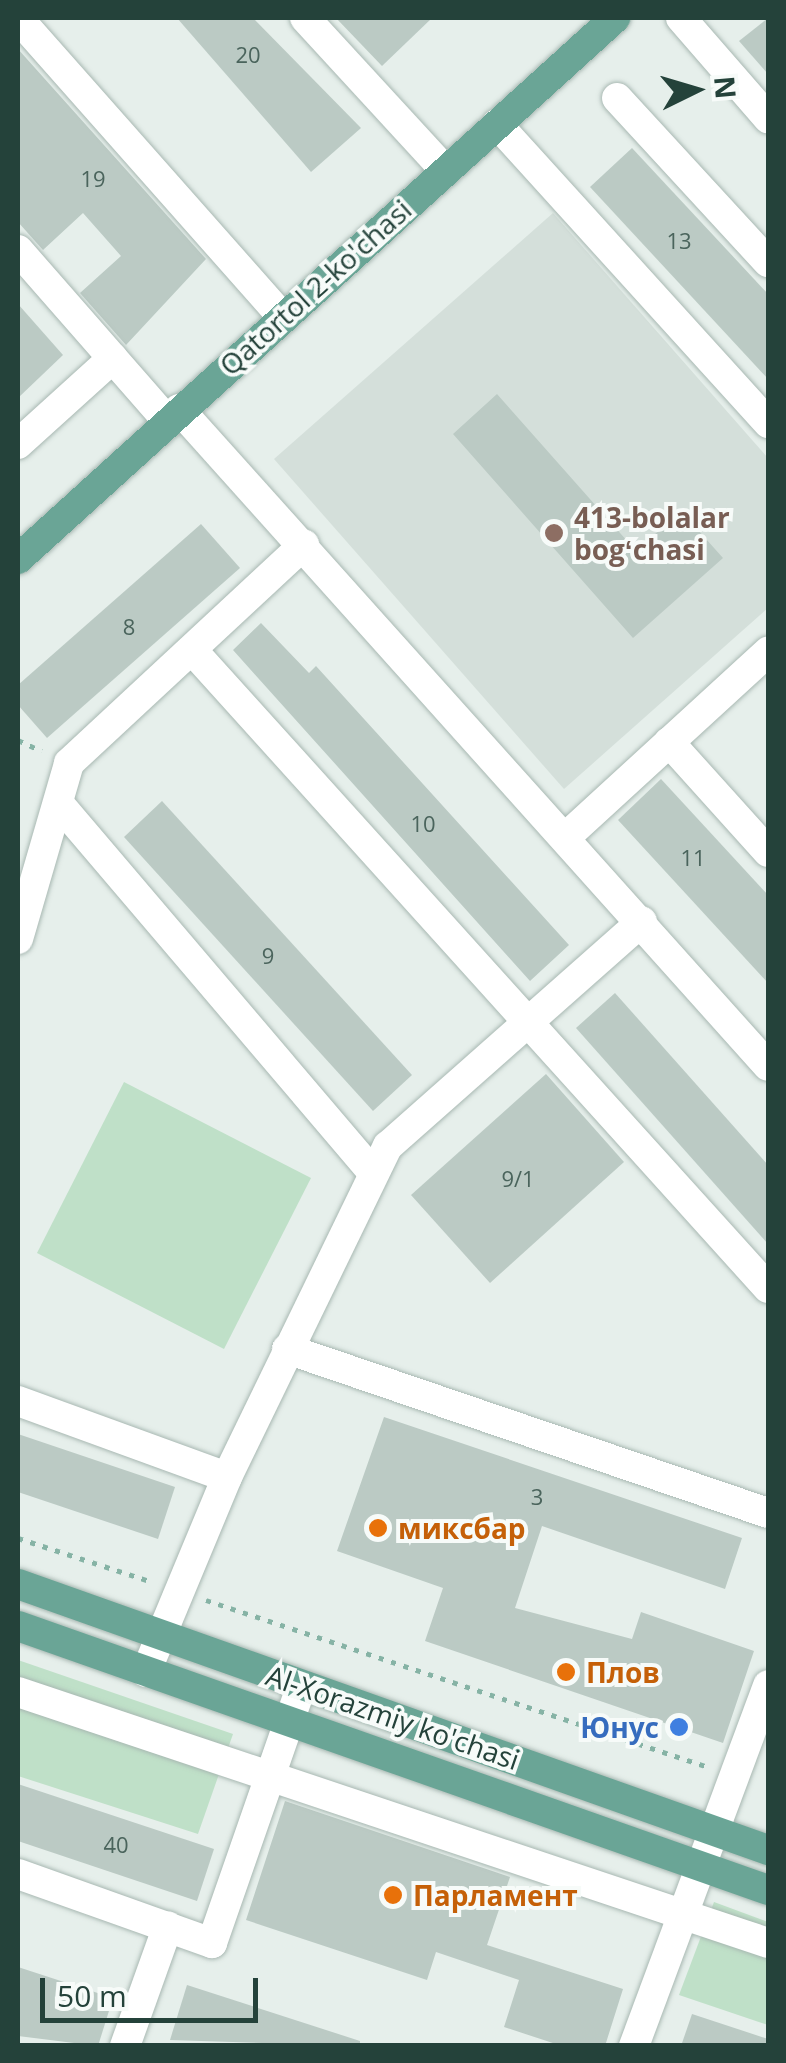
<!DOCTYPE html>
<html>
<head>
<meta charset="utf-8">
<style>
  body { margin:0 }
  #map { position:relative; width:786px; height:2063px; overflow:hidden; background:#e6efeb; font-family:"Open Sans",sans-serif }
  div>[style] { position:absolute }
  .built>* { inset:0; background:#d4dfda }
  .green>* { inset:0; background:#bfe0c8 }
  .building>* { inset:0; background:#bbcac4 }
  .path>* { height:5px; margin-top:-2.5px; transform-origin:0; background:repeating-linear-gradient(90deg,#86b3a5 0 5px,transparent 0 13px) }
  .roads { filter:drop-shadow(0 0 2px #a8b8b2) drop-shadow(0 0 2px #a8b8b2) }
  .minor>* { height:30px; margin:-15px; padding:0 15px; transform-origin:15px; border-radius:15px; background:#fff }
  .major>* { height:30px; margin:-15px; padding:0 15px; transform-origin:15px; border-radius:15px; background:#6aa596 }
  .dots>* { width:28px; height:28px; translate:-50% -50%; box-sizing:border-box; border:5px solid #f7fbf9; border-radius:50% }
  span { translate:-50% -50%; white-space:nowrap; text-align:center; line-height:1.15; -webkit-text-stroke:8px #f7fbf9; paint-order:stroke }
  .number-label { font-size:22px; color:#4a645c }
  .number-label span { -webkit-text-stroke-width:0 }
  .street-label { font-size:28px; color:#24423a }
  .education-label { font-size:28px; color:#785e54; font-weight:700 }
  .left { translate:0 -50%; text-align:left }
  .food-label { font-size:28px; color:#c56008; font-weight:700 }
  .shop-label { font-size:28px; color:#366cbe; font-weight:700 }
  .right { translate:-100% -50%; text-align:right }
  .frame { position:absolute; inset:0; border:20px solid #24423a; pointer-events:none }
  .north { position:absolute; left:646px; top:40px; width:100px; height:100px; -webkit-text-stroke:8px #f7fbf9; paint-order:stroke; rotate:85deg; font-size:28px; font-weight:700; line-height:40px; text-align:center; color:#24423a }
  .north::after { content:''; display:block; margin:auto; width:35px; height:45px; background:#24423a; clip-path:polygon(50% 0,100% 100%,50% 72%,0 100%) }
  .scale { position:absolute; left:40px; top:1978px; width:218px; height:45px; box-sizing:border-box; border:5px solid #24423a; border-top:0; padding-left:12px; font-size:30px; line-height:35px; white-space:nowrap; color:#24423a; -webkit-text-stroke:8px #f7fbf9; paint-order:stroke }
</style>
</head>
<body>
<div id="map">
  <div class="built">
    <div style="clip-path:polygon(553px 213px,768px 458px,768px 608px,564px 789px,274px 459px)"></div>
  </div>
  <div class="green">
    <div style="clip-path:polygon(124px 1082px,311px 1178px,224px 1349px,37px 1253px)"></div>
    <div style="clip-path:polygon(18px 1660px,233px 1734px,198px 1834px,18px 1776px)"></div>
    <div style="clip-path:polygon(714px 1902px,768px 1922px,768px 2025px,679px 1995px)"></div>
  </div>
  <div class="building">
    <div style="clip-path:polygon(177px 18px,253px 18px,361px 128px,311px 172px)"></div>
    <div style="clip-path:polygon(336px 18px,432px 18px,382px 66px)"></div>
    <div style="clip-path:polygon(768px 18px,768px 74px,739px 41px)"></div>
    <div style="clip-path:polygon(18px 49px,206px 259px,126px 345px,80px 293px,121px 256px,83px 213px,43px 250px,18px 222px)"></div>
    <div style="clip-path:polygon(632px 148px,768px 294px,768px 379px,590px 187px)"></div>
    <div style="clip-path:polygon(18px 304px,63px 355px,18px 398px)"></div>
    <div style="clip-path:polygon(497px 394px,636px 551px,681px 511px,723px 558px,633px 638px,453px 434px)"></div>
    <div style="clip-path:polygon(201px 524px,240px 568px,47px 738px,18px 705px,18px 685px)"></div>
    <div style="clip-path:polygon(261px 623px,309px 673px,316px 666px,569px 945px,530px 981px,233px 650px)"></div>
    <div style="clip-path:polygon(661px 779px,768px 895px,768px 983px,618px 820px)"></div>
    <div style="clip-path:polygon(162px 801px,412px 1075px,373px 1111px,124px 837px)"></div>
    <div style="clip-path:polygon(615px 993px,768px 1165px,768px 1244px,576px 1028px)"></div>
    <div style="clip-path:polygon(546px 1074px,624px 1162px,490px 1283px,411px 1195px)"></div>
    <div style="clip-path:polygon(384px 1417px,742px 1538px,725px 1589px,542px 1526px,515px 1608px,632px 1639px,641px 1612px,754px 1651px,723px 1743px,425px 1641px,443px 1588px,337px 1551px)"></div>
    <div style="clip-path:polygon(18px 1434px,175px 1487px,158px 1539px,18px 1492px)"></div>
    <div style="clip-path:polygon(18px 1784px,214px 1849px,197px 1901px,18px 1841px)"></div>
    <div style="clip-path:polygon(285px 1801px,510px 1877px,487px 1945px,623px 1989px,605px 2046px,562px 2046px,504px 2027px,519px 1980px,436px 1952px,427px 1980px,246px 1920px)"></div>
    <div style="clip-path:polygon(18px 1967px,113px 1998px,98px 2046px,18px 2036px)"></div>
    <div style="clip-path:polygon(187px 1985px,360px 2041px,360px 2046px,170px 2040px)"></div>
    <div style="clip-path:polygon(692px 2014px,768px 2039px,768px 2046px,681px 2046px)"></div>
  </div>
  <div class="path">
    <div style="left:18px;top:740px;width:26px;rotate:25deg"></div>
    <div style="left:18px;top:1538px;width:142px;rotate:18.1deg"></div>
    <div style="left:206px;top:1600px;width:529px;rotate:18.4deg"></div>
  </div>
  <div class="roads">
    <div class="minor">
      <div style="left:18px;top:18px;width:398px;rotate:48.5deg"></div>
      <div style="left:305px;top:18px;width:207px;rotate:47.4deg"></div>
      <div style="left:681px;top:18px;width:133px;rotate:49deg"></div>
      <div style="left:617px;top:98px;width:223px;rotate:47.4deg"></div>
      <div style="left:497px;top:124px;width:404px;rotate:47.8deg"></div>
      <div style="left:18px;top:250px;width:226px;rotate:48.8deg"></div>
      <div style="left:179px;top:409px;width:882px;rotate:48.12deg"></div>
      <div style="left:18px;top:444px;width:128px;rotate:-42.2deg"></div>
      <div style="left:193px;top:651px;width:858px;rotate:47.93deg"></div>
      <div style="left:669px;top:742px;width:148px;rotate:48deg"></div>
      <div style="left:60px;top:805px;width:480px;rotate:49.6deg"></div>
      <div style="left:567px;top:836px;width:273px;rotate:-42.5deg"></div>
      <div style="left:18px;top:939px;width:183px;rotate:-73.8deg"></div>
      <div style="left:69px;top:763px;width:321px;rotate:-42.9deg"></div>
      <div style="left:287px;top:1349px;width:508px;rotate:18.83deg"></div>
      <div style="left:18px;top:1401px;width:222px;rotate:20deg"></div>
      <div style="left:227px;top:1477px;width:211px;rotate:112.6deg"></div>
      <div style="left:227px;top:1477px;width:368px;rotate:-64.1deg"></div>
      <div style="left:388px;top:1146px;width:339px;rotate:-41.5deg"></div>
      <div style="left:18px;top:1692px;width:791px;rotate:18.5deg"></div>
      <div style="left:18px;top:1874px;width:206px;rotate:19.6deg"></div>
      <div style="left:212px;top:1943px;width:273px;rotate:-70.8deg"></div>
      <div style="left:125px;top:2046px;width:127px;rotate:-70.3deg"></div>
      <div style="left:634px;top:2046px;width:385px;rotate:-69.6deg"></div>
    </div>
    <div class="major">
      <div style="left:18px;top:559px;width:806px;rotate:-42.18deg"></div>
      <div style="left:18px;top:1584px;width:796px;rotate:19.53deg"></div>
      <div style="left:18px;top:1626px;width:795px;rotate:19.39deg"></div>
    </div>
  </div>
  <div class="dots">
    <div style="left:554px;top:533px;background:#8d6e63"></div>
    <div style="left:378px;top:1528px;background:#e8710a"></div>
    <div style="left:566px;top:1672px;background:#e8710a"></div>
    <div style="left:679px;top:1727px;background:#3f7fe0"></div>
    <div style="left:393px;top:1895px;background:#e8710a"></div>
  </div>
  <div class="number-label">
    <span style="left:248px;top:55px">20</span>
    <span style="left:93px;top:179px">19</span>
    <span style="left:679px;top:241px">13</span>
    <span style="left:129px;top:627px">8</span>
    <span style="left:423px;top:824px">10</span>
    <span style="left:693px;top:858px">11</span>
    <span style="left:268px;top:956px">9</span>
    <span style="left:518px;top:1179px">9/1</span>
    <span style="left:537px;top:1497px">3</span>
    <span style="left:116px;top:1845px">40</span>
  </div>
  <div class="street-label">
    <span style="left:315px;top:287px;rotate:-42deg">Qatortol 2-ko'chasi</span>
    <span style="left:393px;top:1717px;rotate:19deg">Al-Xorazmiy ko'chasi</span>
  </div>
  <div class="education-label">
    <span class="left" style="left:574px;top:533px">413-bolalar<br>bogʻchasi</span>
  </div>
  <div class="food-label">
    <span class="left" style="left:398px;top:1528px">миксбар</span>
    <span class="left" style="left:586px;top:1672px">Плов</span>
    <span class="left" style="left:413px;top:1895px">Парламент</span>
  </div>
  <div class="shop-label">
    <span class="right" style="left:659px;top:1727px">Юнус</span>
  </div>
  <div class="frame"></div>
  <div class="north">N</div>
  <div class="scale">50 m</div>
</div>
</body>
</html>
